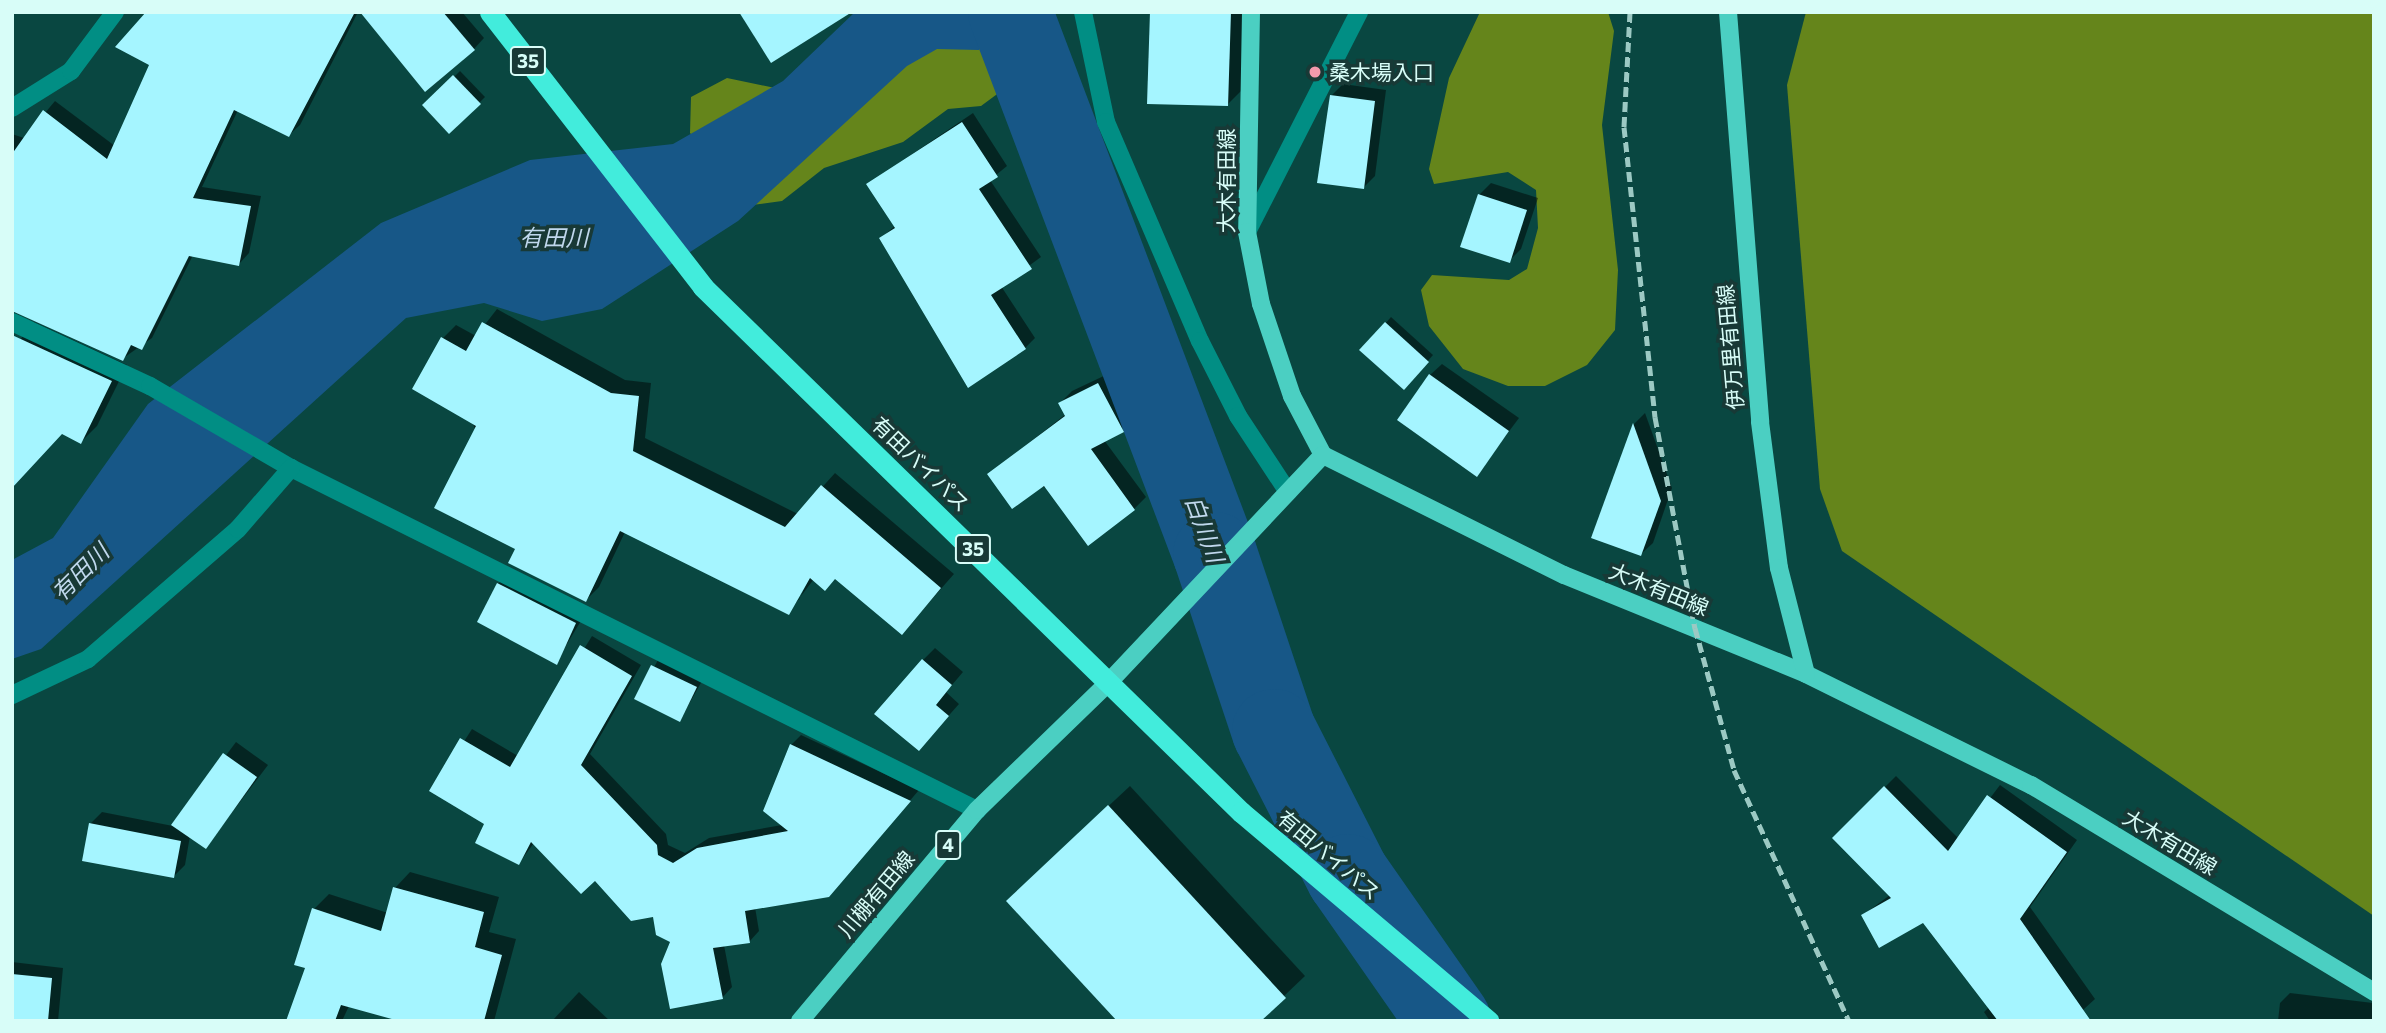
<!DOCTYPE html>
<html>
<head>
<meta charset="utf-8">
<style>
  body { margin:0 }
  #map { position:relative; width:2386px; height:1033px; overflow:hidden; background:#094741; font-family:Commissioner,"Noto Sans JP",sans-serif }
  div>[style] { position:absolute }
  .forest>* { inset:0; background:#65851b }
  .water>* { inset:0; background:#175787 }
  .shadow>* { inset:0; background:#0007 }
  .river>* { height:84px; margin:-42px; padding:0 42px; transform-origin:42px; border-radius:42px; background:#175787 }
  .building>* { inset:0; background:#a5f5ff }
  .minor>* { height:18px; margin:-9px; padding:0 9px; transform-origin:9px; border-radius:9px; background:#018e84 }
  .major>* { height:18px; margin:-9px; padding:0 9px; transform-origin:9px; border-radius:9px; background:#4bcfc2 }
  .highway>* { height:21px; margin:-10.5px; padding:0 10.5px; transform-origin:10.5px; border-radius:10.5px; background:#42ecdc }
  .rail>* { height:5px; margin-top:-2.5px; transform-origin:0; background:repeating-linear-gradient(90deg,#9cc9c3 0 10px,transparent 0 15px) }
  .dots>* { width:19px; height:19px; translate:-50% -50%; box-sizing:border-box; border:4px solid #183936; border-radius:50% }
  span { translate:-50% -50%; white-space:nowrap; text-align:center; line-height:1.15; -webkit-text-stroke:7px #183936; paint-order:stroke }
  .shield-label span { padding:2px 5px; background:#183936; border:2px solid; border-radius:5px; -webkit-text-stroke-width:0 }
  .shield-label { font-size:19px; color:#d8fdf8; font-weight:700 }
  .poi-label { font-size:21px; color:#d8fdf8 }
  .left { translate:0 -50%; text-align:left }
  .street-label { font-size:21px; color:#d8fdf8 }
  .water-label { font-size:23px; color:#c0d8ed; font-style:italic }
  .frame { position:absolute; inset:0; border:14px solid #d8fdf8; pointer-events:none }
</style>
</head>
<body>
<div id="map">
  <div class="forest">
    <div style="clip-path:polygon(1480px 12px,1608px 12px,1614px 31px,1602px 125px,1618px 270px,1615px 330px,1587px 365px,1545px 386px,1508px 386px,1463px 369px,1429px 326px,1421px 290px,1432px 275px,1509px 280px,1527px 269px,1538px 228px,1536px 190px,1508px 172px,1434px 184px,1429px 169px,1449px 78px)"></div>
    <div style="clip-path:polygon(1806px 12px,2374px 12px,2374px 916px,1842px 551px,1820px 489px,1787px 85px)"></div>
    <div style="clip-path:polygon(975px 29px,1004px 64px,1004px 89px,981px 106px,948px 109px,903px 142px,824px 168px,782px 201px,752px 205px,690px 133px,691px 97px,727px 78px,780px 89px,874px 78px)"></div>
  </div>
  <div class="water">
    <div style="clip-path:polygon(855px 12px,991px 12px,979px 50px,937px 49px,907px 66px,738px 221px,602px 309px,542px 321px,484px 303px,406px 318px,41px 649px,12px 659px,12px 560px,53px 538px,148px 404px,381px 223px,530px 160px,673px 144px,783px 81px)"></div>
  </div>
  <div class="shadow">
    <div style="clip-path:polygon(148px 12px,358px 12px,300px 125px,289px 135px,238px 110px,202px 187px,261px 196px,249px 253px,239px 264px,193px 255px,152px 338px,122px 359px,12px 274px,12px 134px,24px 138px,55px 101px,115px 146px,151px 65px)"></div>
    <div style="clip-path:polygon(362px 12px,462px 12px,484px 38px,474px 49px)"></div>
    <div style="clip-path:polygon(1152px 12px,1247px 12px,1245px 87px,1228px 104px)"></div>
    <div style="clip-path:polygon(460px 71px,485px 97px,450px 132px,425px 106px)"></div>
    <div style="clip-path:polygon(1343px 84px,1386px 90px,1375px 176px,1363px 188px,1331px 96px)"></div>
    <div style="clip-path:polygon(973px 113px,1007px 166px,990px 180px,1041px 257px,1001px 286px,1035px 338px,1025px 348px,881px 238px,896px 225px,868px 184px)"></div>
    <div style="clip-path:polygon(1491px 183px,1538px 198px,1521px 249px,1509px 261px,1479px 195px)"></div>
    <div style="clip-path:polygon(evenodd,497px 309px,625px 380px,651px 383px,645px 438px,798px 514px,835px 473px,954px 574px,902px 633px,836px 577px,814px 579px,788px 613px,625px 532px,599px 587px,586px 600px,517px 549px,443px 338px,456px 325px,476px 336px,497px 309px,813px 570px,799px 600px,795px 600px,813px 570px)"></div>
    <div style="clip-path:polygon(1391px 317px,1433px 355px,1404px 388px,1362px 350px)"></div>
    <div style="clip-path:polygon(34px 322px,127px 365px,97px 426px,81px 442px,12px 350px)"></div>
    <div style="clip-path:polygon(1442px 364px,1519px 418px,1477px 474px,1430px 375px)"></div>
    <div style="clip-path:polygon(1110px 373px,1135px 419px,1104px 440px,1146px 497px,1134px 509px,989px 474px,1066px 414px,1060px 403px,1072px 391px)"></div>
    <div style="clip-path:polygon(1645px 413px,1672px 488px,1653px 543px,1641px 554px,1594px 537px,1634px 424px)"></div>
    <div style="clip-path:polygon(510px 573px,587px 611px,556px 662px,498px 584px)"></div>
    <div style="clip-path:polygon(592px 636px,641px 665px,590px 754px,666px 834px,668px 845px,685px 853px,709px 838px,782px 825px,791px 745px,801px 735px,919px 790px,839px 884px,755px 907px,759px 931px,749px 942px,724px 945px,732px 987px,722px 998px,654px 915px,534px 843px,519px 863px,487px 823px,432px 791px,472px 729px,518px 756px)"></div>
    <div style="clip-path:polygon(935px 648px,963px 672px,946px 692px,959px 704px,919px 749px,923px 660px)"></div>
    <div style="clip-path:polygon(658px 660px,702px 681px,680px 720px,637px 698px)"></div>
    <div style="clip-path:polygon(236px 742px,268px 765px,206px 847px,190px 836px,185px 865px,174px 876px,90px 824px,102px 812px,173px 826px)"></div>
    <div style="clip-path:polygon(1896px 776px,1959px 839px,2000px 785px,2077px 840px,2030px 907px,2095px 999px,2083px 1010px,2085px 1021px,1990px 1021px,1984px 1012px,1990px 1006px,1924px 921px,1863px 915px,1890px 895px,1834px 838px)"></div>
    <div style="clip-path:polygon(1130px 786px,1305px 976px,1284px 996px,1029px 880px)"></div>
    <div style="clip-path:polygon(410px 872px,499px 897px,489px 932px,516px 939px,494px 1021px,405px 1021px,349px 1006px,342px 1021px,288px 1021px,307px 967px,314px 909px,329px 894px,388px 913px,395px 888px)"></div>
    <div style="clip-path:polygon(12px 962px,63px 968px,58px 1021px,12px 1021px)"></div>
    <div style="clip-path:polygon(579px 992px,610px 1021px,552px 1021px)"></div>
    <div style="clip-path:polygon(2290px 993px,2373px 1003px,2374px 1021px,2278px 1021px,2280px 1003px)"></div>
  </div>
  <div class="river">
    <div style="left:1010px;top:12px;width:579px;rotate:69.28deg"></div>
    <div style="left:1215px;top:554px;width:187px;rotate:71.6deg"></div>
    <div style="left:1274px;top:731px;width:163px;rotate:63deg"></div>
    <div style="left:1348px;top:876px;width:177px;rotate:55.1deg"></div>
  </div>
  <div class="building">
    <div style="clip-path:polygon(146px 12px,355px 12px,289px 137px,234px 110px,193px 198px,251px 206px,239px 266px,189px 256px,142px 350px,131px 345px,123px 361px,12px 311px,12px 154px,43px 110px,107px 159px,149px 65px,115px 47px)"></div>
    <div style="clip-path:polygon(360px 12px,443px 12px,475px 50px,425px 92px)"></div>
    <div style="clip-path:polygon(739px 12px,852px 12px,771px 63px)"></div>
    <div style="clip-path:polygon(1150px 12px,1231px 12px,1228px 106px,1147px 104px)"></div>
    <div style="clip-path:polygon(453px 75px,481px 104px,449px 134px,422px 105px)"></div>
    <div style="clip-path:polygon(1330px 95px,1375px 101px,1364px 189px,1317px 183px)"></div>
    <div style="clip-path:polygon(962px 122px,998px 177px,979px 189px,1032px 269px,991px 295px,1026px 349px,968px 388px,879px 238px,895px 228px,866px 184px)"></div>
    <div style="clip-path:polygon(1478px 194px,1527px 210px,1510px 263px,1460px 247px)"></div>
    <div style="clip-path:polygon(482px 322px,611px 393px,639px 396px,633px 451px,785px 527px,821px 485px,941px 588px,902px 635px,835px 579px,825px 591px,810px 578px,789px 615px,620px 531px,586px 602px,508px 563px,515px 549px,434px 508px,476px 426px,412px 389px,441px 337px,466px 351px)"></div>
    <div style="clip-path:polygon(1385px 322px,1429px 362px,1404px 390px,1359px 350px)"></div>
    <div style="clip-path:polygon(12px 335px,112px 381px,81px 444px,62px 434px,12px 488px)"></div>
    <div style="clip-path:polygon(1429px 374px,1509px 431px,1477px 477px,1397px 420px)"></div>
    <div style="clip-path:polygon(1098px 383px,1124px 432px,1091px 449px,1135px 510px,1088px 546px,1044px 486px,1012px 509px,987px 474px,1065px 416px,1058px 403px)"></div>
    <div style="clip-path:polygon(1633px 423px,1661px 501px,1641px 556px,1591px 538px)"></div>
    <div style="clip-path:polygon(497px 583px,576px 623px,557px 665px,477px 622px)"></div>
    <div style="clip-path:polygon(580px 645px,632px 676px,581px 765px,657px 845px,658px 855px,673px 863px,697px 848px,788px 831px,763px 811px,790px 744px,911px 801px,829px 897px,745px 911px,750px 943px,713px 948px,723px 999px,670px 1009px,661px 964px,670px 942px,656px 935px,653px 917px,631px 921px,595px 881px,581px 894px,531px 842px,519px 865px,475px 843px,484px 824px,429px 791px,460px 738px,510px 767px)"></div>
    <div style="clip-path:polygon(922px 659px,952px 685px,936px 705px,949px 716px,919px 751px,874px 714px)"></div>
    <div style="clip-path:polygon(651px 665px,697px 687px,680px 722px,634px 699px)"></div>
    <div style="clip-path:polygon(223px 753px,257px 777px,206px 849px,171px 825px)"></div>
    <div style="clip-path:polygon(1884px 786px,1948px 851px,1987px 795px,2067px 852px,2020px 919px,2091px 1021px,1998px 1021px,1923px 923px,1879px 948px,1861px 915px,1891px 898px,1832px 838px)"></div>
    <div style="clip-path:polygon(1108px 805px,1286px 998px,1261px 1021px,1117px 1021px,1006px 901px)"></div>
    <div style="clip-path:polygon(89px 823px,181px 841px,174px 878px,82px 861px)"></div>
    <div style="clip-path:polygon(393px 887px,484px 912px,475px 947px,502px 955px,484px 1021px,399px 1021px,341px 1005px,335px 1021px,286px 1021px,305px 968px,294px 965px,312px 908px,381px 931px)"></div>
    <div style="clip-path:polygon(12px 974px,52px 978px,48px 1021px,12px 1021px)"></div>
  </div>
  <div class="minor">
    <div style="left:1083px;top:12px;width:112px;rotate:78.2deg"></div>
    <div style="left:1106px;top:122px;width:238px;rotate:66.8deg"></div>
    <div style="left:1200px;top:341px;width:84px;rotate:63.1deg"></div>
    <div style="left:1238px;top:416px;width:91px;rotate:56.7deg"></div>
    <div style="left:12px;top:108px;width:70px;rotate:-32.1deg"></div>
    <div style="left:71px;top:71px;width:74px;rotate:-53.3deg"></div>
    <div style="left:1247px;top:232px;width:247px;rotate:-63deg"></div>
    <div style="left:12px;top:322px;width:152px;rotate:24.9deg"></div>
    <div style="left:150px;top:386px;width:163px;rotate:30.2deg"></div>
    <div style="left:291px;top:468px;width:767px;rotate:26.5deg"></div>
    <div style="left:12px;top:695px;width:84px;rotate:-25.3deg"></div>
    <div style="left:88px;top:659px;width:198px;rotate:-40.9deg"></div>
    <div style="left:238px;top:529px;width:81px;rotate:-49deg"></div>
  </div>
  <div class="major">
    <div style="left:1251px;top:12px;width:220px;rotate:91deg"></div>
    <div style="left:1247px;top:232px;width:73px;rotate:79deg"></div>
    <div style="left:1261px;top:304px;width:97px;rotate:71.4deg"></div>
    <div style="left:1292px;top:396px;width:67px;rotate:62.3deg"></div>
    <div style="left:1323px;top:455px;width:269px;rotate:26.5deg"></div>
    <div style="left:1564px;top:575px;width:261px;rotate:22.2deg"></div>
    <div style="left:1806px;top:674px;width:251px;rotate:26.3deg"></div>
    <div style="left:2031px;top:785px;width:401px;rotate:31.1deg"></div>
    <div style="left:1728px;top:12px;width:411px;rotate:85.5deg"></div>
    <div style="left:1760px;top:422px;width:147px;rotate:82.6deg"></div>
    <div style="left:1779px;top:568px;width:109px;rotate:75.7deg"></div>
    <div style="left:800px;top:1021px;width:275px;rotate:-50deg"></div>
    <div style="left:977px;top:810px;width:184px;rotate:-44.1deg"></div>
    <div style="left:1109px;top:682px;width:312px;rotate:-46.7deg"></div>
  </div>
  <div class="highway">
    <div style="left:490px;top:12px;width:348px;rotate:52.2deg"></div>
    <div style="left:703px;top:287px;width:752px;rotate:44.3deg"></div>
    <div style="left:1241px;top:812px;width:324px;rotate:40.2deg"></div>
  </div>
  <div class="rail">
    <div style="left:1630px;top:12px;width:115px;rotate:93deg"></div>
    <div style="left:1624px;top:127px;width:292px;rotate:83.9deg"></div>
    <div style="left:1655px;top:417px;width:215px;rotate:79.3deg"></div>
    <div style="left:1695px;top:628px;width:147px;rotate:74.6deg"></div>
    <div style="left:1734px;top:770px;width:276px;rotate:65.4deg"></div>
  </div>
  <div class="dots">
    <div style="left:1315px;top:72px;background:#f29aad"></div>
  </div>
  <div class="shield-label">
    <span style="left:528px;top:61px">35</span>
    <span style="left:973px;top:549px">35</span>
    <span style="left:948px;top:845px">4</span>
  </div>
  <div class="poi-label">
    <span class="left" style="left:1329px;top:72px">桑木場入口</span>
  </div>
  <div class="street-label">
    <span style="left:1226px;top:181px;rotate:-90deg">大木有田線</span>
    <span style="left:1730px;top:347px;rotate:-95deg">伊万里有田線</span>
    <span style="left:921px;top:464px;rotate:44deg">有田バイパス</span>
    <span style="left:1659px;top:589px;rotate:22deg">大木有田線</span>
    <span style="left:2170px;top:842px;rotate:31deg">大木有田線</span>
    <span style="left:1329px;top:855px;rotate:40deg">有田バイパス</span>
    <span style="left:876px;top:894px;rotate:-50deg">川棚有田線</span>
  </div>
  <div class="water-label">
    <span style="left:554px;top:237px">有田川</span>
    <span style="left:1205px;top:529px;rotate:70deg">白川川</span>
    <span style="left:80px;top:572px;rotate:-45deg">有田川</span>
  </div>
  <div class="frame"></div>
</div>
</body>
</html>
